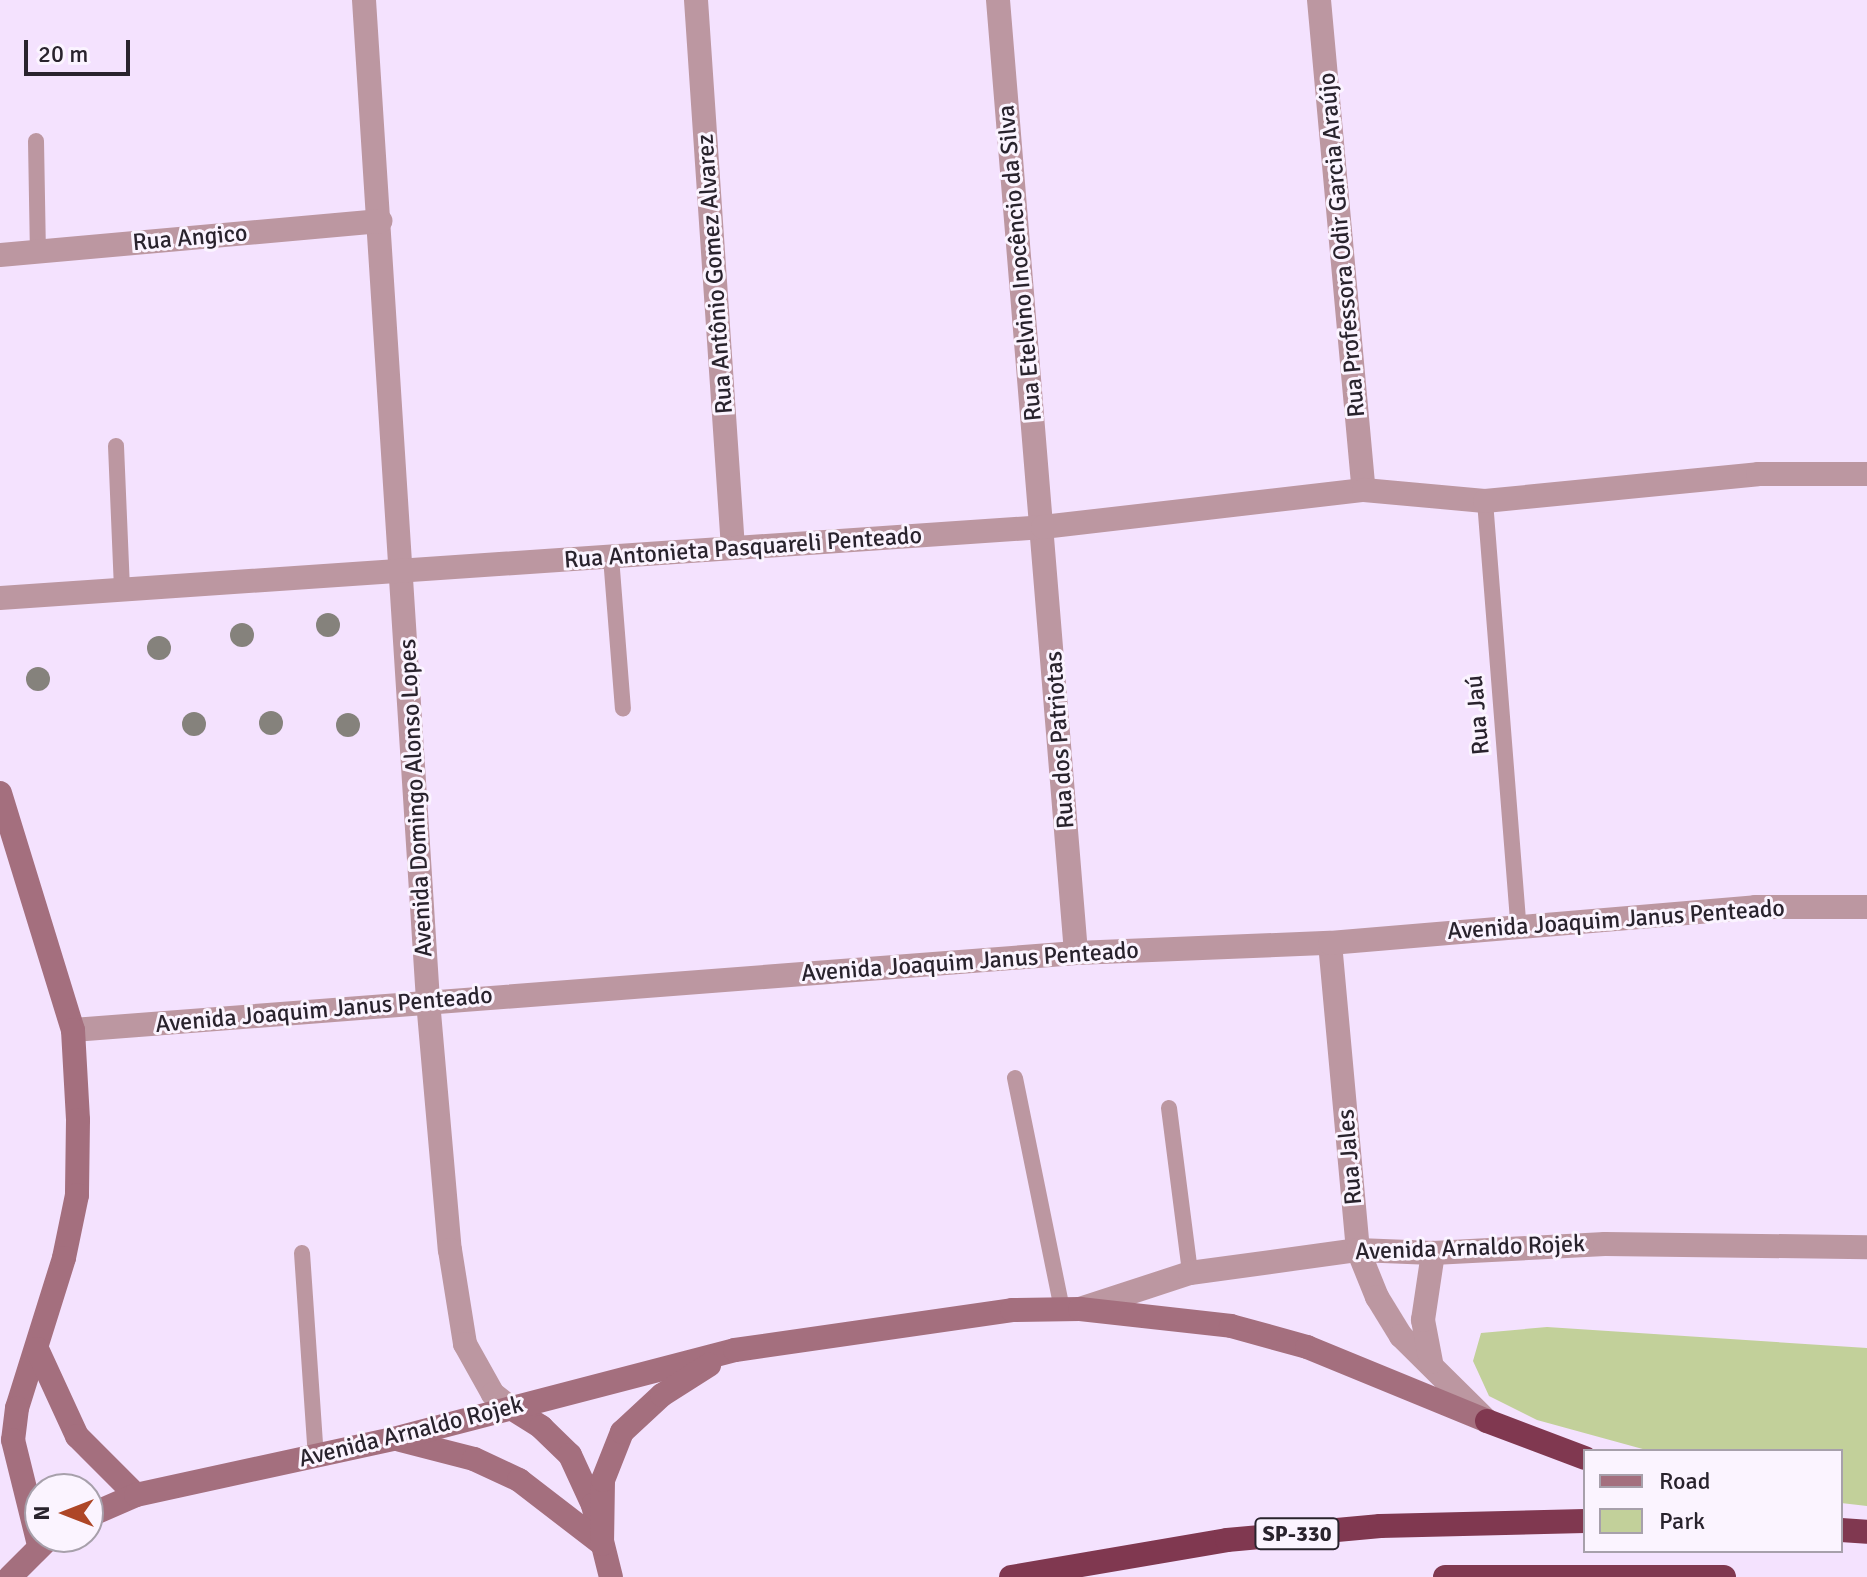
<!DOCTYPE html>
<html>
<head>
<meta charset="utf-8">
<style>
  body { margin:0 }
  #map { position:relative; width:1867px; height:1577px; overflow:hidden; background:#f4e2fe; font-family:Signika,sans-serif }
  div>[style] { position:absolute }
  .green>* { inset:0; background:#c2d09a }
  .lane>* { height:16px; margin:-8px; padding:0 8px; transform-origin:8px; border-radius:8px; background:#bc97a1 }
  .street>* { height:24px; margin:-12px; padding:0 12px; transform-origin:12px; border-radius:12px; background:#bc97a1 }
  .secondary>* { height:24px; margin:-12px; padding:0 12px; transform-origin:12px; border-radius:12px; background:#a46f7e }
  .highway>* { height:24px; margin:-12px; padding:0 12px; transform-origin:12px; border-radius:12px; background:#803850 }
  .trees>* { width:24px; height:24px; margin:-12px; border-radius:50%; background:#85827c }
  span { translate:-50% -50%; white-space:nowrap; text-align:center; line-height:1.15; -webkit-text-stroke:6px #fbf4ff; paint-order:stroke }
  .shield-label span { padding:2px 6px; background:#fbf4ff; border:2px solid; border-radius:6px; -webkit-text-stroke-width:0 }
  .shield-label { font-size:22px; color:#29232d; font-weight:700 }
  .street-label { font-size:24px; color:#29232d }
  .legend { position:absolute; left:1583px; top:1449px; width:260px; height:104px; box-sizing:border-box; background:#fbf4ff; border:2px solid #a7a0ab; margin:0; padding:10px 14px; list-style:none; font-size:24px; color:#29232d }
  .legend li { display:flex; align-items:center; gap:16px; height:40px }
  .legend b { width:40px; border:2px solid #a7a0ab }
  .north { position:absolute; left:24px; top:1473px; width:80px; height:80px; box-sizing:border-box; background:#fbf4ff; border:2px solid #a7a0ab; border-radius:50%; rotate:270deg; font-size:22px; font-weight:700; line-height:32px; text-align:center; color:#29232d }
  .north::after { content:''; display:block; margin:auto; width:28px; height:36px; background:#ae4627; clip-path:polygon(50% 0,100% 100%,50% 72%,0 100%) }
  .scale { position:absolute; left:24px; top:40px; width:106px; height:36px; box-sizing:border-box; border:4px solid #29232d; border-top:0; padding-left:10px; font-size:24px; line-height:28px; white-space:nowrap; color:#29232d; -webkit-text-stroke:6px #fbf4ff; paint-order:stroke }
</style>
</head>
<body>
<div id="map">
  <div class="green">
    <div style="clip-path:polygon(1547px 1327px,1867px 1348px,1867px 1506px,1841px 1503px,1841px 1451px,1650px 1451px,1537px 1420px,1489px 1396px,1473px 1361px,1481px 1333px)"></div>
  </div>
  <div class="lane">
    <div style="left:36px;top:141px;width:110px;rotate:89deg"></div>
    <div style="left:116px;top:446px;width:145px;rotate:87.6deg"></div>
    <div style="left:1485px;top:501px;width:425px;rotate:85.5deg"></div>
    <div style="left:611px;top:557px;width:152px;rotate:85.5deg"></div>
    <div style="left:1015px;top:1078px;width:236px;rotate:78.5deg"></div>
    <div style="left:1169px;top:1108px;width:166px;rotate:82.7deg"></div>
    <div style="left:302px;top:1253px;width:203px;rotate:86.1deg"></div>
  </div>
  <div class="street">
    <div style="left:364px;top:0;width:1003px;rotate:86.34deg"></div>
    <div style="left:428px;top:1001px;width:250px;rotate:85deg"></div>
    <div style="left:450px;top:1250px;width:95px;rotate:80.9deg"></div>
    <div style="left:465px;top:1344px;width:57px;rotate:60.8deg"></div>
    <div style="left:493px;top:1394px;width:23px;rotate:38deg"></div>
    <div style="left:696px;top:0;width:549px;rotate:86.14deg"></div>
    <div style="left:998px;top:0;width:956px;rotate:85.32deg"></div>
    <div style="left:1319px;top:0;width:492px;rotate:84.8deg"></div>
    <div style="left:0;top:255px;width:382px;rotate:-5.1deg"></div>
    <div style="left:0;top:598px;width:1045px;rotate:-3.89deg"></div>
    <div style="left:1043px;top:527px;width:323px;rotate:-6.6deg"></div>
    <div style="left:1364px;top:490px;width:121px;rotate:5.2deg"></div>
    <div style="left:1485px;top:501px;width:274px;rotate:-5.6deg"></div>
    <div style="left:1758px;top:474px;width:109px"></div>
    <div style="left:1330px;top:943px;width:308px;rotate:84.8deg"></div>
    <div style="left:1358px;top:1250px;width:51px;rotate:68deg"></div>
    <div style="left:1377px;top:1297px;width:46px;rotate:58.4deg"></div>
    <div style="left:1401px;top:1336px;width:121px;rotate:44.7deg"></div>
    <div style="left:73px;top:1030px;width:1006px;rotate:-4.39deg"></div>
    <div style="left:1076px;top:953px;width:254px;rotate:-2.3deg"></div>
    <div style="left:1330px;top:943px;width:427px;rotate:-4.8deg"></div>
    <div style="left:1755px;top:907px;width:112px"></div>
    <div style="left:1080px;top:1309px;width:116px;rotate:-18.1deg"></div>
    <div style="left:1190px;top:1273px;width:170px;rotate:-7.8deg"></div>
    <div style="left:1358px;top:1250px;width:75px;rotate:2.3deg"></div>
    <div style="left:1433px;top:1253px;width:172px;rotate:-3deg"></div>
    <div style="left:1605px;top:1244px;width:262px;rotate:0.7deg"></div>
    <div style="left:1431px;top:1362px;width:43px;rotate:-100.8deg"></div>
    <div style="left:1423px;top:1320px;width:68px;rotate:-81.5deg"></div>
  </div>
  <div class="secondary">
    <div style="left:0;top:793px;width:248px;rotate:72.9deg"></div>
    <div style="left:73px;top:1030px;width:90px;rotate:86.8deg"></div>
    <div style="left:78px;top:1120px;width:75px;rotate:90.8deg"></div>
    <div style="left:77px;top:1195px;width:64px;rotate:101.7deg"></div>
    <div style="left:64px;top:1258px;width:157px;rotate:107.4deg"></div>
    <div style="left:17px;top:1408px;width:32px;rotate:97deg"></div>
    <div style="left:13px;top:1440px;width:108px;rotate:76.1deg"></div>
    <div style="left:37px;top:1349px;width:96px;rotate:65.3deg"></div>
    <div style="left:77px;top:1436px;width:83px;rotate:45deg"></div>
    <div style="left:511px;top:1408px;width:36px;rotate:32deg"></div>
    <div style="left:541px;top:1427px;width:40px;rotate:44deg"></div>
    <div style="left:570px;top:1455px;width:55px;rotate:65.3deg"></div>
    <div style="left:593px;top:1505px;width:74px;rotate:76deg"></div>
    <div style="left:400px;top:1440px;width:76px;rotate:14.4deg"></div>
    <div style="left:474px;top:1459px;width:50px;rotate:25deg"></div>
    <div style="left:519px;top:1480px;width:105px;rotate:37.6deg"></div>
    <div style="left:88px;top:1516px;width:52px;rotate:-23.6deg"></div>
    <div style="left:136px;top:1495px;width:263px;rotate:-12.3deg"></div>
    <div style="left:393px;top:1439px;width:353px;rotate:-14.6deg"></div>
    <div style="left:735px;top:1350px;width:280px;rotate:-8.2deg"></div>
    <div style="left:1012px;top:1310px;width:68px;rotate:-0.8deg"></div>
    <div style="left:1080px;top:1309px;width:152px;rotate:6.4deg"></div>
    <div style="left:1231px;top:1326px;width:79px;rotate:15.4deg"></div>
    <div style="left:1307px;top:1347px;width:195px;rotate:22.3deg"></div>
    <div style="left:602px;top:1544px;width:64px;rotate:-89.1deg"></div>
    <div style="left:603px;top:1480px;width:52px;rotate:-68.4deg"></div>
    <div style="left:622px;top:1432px;width:54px;rotate:-42.8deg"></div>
    <div style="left:662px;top:1395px;width:56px;rotate:-32.6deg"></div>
    <div style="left:10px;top:1577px;width:57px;rotate:-45deg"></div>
  </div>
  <div class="highway">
    <div style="left:1487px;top:1421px;width:105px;rotate:20.7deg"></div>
    <div style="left:1841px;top:1530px;width:26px;rotate:4deg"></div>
    <div style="left:1011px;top:1577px;width:219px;rotate:-9.7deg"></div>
    <div style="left:1227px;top:1540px;width:154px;rotate:-5.2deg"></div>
    <div style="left:1380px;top:1526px;width:205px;rotate:-1.4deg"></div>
    <div style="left:1445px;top:1577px;width:279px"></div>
  </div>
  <div class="trees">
    <div style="left:328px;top:625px"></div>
    <div style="left:242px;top:635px"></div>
    <div style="left:159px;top:648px"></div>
    <div style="left:38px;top:679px"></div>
    <div style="left:271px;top:723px"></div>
    <div style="left:194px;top:724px"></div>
    <div style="left:348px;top:725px"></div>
  </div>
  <div class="shield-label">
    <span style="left:1297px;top:1534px">SP-330</span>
  </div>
  <div class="street-label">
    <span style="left:190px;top:238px;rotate:-5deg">Rua Angico</span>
    <span style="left:1342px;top:245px;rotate:-95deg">Rua Professora Odir Garcia Araújo</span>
    <span style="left:1020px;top:263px;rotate:-95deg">Rua Etelvino Inocêncio da Silva</span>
    <span style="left:715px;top:274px;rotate:-94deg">Rua Antônio Gomez Alvarez</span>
    <span style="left:743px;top:548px;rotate:-4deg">Rua Antonieta Pasquareli Penteado</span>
    <span style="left:1478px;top:715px;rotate:-95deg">Rua Jaú</span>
    <span style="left:1060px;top:740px;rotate:-94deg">Rua dos Patriotas</span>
    <span style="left:416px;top:798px;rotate:-93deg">Avenida Domingo Alonso Lopes</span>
    <span style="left:1616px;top:920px;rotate:-4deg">Avenida Joaquim Janus Penteado</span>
    <span style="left:970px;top:962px;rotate:-4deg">Avenida Joaquim Janus Penteado</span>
    <span style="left:324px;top:1010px;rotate:-5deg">Avenida Joaquim Janus Penteado</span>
    <span style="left:1350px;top:1157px;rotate:-95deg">Rua Jales</span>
    <span style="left:1470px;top:1248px;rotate:-2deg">Avenida Arnaldo Rojek</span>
    <span style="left:411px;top:1432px;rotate:-14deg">Avenida Arnaldo Rojek</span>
  </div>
  <ul class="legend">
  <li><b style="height:10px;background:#a46f7e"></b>Road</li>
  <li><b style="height:22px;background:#c2d09a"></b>Park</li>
  </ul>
  <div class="north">N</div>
  <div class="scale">20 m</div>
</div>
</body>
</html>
